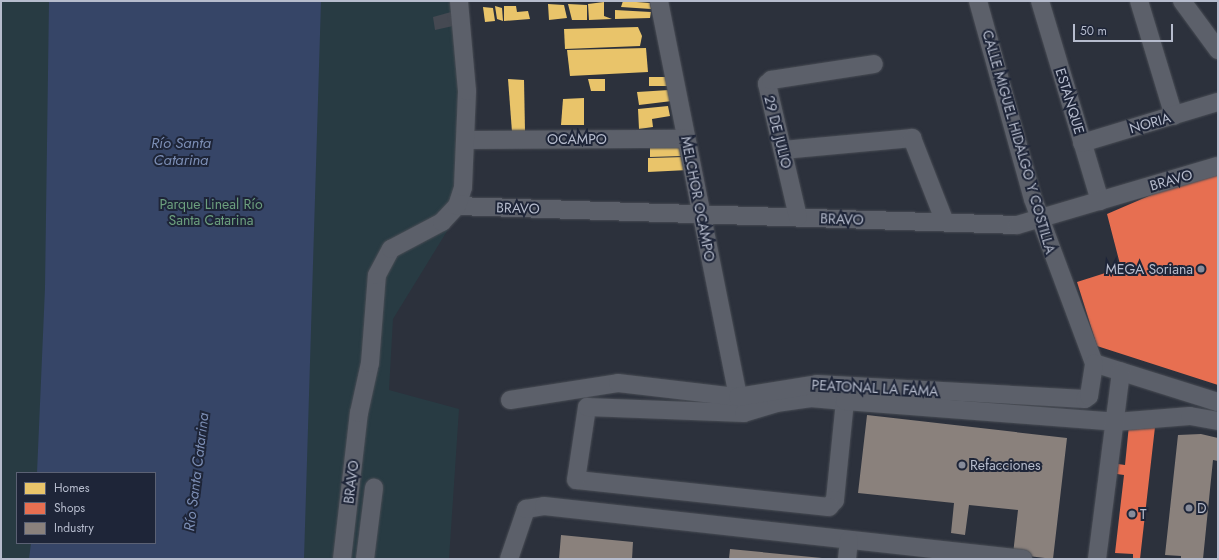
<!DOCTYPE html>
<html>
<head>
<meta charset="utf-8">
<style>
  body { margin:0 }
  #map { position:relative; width:1219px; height:560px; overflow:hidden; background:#2c313c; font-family:Jost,sans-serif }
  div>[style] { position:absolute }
  .green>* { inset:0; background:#283b43 }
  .water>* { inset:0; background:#364567 }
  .homes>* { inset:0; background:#e9c46a }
  .shops>* { inset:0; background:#e76f51 }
  .industry>* { inset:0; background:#8a817c }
  .building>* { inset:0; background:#454952 }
  .roads { filter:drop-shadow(0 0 1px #484c54) drop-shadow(0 0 1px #484c54) }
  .minor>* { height:18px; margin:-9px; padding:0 9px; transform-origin:9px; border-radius:9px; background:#5c606a }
  .dots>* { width:11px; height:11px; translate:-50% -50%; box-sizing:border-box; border:2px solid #1e2538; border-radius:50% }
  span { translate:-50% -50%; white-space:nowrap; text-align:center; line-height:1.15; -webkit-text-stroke:4px #1e2538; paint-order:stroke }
  .street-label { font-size:14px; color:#b6bccd }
  .park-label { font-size:14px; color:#6c9f7e }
  .poi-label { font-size:14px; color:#b6bccd }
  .right { translate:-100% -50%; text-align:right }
  .left { translate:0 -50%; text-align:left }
  .water-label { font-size:15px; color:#7c8eb5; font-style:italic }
  .frame { position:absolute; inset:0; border:2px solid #b6bccd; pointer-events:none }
  .legend { position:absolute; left:16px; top:472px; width:140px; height:72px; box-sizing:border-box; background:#1e2538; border:1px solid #5b6174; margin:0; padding:5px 7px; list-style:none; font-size:12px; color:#b6bccd }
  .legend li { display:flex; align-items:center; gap:8px; height:20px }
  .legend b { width:20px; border:1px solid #5b6174 }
  .scale { position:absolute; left:1073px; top:24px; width:100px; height:18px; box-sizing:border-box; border:2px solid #b6bccd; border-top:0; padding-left:5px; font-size:12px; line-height:14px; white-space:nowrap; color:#b6bccd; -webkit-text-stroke:3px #1e2538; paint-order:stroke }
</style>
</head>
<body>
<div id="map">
  <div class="green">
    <div style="clip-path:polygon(evenodd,1px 1px,452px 1px,462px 99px,460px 210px,393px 319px,389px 390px,459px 409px,449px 559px,1px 559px,1px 1px,17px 473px,155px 473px,155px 543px,17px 543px,17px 473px)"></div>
  </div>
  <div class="water">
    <div style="clip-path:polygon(49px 1px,321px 1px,304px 559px,29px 559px,31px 543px,155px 543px,155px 473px,37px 473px,45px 288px)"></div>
  </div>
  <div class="homes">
    <div style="clip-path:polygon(623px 1px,650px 3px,651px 9px,621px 7px)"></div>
    <div style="clip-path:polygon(604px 2px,604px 16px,612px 19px,589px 20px,588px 4px)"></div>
    <div style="clip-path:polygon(548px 4px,564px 5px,567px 18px,549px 20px)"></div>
    <div style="clip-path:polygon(568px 4px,587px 5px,587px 20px,572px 20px)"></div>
    <div style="clip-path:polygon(495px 6px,502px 8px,503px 21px,497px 19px)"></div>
    <div style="clip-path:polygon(504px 6px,516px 6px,517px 12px,528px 11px,530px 19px,504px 21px)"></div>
    <div style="clip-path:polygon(483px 7px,493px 8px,495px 21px,485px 22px)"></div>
    <div style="clip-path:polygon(615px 10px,651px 12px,650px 18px,615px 19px)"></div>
    <div style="clip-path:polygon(638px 27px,642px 36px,640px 46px,565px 49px,564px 29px)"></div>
    <div style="clip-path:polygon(646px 48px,648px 72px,570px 76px,567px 50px)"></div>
    <div style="clip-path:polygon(649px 77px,668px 77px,668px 86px,649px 86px)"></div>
    <div style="clip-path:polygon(508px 79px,524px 80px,525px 131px,512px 132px)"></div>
    <div style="clip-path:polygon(588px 79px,605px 79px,605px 91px,591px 91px)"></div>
    <div style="clip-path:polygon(669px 90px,672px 101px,639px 105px,637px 92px)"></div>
    <div style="clip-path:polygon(584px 98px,584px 125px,561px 125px,563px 99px)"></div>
    <div style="clip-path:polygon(668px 106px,670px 116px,652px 119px,653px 127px,639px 129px,638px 109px)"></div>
    <div style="clip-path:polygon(681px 141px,683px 156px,650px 157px,650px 143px)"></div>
    <div style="clip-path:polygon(685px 157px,688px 170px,648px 172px,648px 158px)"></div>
  </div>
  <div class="shops">
    <div style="clip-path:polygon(1218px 174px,1218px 385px,1097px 346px,1077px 282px,1121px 268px,1107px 214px,1158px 192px)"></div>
    <div style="clip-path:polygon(1129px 425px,1155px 427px,1140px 559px,1133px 559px,1133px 554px,1115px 553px,1124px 475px,1117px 474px,1118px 464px,1125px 465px)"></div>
  </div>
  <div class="industry">
    <div style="clip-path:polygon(867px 415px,1067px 438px,1053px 559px,1013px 554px,1018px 510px,969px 505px,965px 535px,951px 533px,954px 503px,858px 493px)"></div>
    <div style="clip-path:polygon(1201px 434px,1218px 438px,1218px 461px,1213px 460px,1203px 559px,1181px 559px,1181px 556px,1165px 555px,1178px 435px)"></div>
    <div style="clip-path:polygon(561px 535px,633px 542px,632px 559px,559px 559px)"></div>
    <div style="clip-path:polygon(730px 549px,822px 558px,822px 559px,729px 559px)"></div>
  </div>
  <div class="building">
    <div style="clip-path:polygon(451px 12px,453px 26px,435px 30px,433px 17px)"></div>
  </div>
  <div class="roads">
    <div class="minor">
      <div style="left:659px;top:1px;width:404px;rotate:78.7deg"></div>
      <div style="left:978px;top:1px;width:205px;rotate:74.5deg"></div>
      <div style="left:1033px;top:199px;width:175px;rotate:69.6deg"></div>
      <div style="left:1094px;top:363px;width:130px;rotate:17.5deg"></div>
      <div style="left:1040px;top:1px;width:209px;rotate:73.3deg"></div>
      <div style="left:1139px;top:1px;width:120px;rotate:73.1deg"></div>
      <div style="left:1182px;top:1px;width:61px;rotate:53.7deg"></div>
      <div style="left:468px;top:140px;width:218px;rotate:-0.3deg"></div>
      <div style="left:1082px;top:143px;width:142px;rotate:-16.8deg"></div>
      <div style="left:783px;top:150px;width:130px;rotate:-5.3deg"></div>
      <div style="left:912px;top:138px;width:90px;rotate:68.6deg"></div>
      <div style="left:457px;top:206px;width:560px;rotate:1.94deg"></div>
      <div style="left:1017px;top:225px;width:209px;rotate:-16.4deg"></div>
      <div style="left:798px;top:217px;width:137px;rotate:-103.1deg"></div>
      <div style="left:767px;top:84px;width:6px;rotate:-45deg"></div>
      <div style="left:771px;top:80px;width:104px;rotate:-8.8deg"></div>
      <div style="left:810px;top:398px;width:35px;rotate:5deg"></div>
      <div style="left:845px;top:401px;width:100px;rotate:95.8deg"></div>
      <div style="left:835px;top:500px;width:9px;rotate:131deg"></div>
      <div style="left:829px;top:507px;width:254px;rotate:-173.9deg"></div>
      <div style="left:576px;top:480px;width:74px;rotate:-81.4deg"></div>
      <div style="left:587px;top:407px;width:157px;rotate:2.2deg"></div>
      <div style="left:744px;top:413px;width:34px;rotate:-17deg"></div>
      <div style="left:776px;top:403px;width:34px;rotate:-8deg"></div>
      <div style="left:510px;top:400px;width:109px;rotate:-8.9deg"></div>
      <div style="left:618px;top:383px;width:121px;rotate:6.7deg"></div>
      <div style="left:738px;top:397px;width:80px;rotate:-9.3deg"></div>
      <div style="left:817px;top:384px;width:268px;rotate:3.2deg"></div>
      <div style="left:1085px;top:399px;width:5px;rotate:-37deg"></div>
      <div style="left:1089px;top:396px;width:33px;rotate:-81deg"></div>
      <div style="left:845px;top:401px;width:271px;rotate:4.4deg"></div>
      <div style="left:1115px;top:422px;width:75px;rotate:-4.6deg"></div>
      <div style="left:1190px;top:416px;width:28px;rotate:10deg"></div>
      <div style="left:342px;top:559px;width:147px;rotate:-83.4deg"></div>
      <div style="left:359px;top:413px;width:51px;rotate:-77.6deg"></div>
      <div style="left:370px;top:363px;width:88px;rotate:-85.5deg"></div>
      <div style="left:377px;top:275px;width:30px;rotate:-62deg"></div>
      <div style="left:391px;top:249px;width:58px;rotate:-27.9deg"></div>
      <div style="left:442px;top:222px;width:22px;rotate:-47deg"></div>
      <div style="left:457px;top:206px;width:20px;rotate:-72deg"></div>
      <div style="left:463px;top:187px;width:96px;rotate:-87.6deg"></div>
      <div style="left:467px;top:91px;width:90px;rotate:-95.1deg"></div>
      <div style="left:365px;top:559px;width:72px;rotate:-82.8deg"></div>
      <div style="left:509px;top:559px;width:53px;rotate:-71.2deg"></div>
      <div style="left:526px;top:509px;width:18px;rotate:-9deg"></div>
      <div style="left:544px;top:506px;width:482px;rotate:6.3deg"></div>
      <div style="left:847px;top:559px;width:19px;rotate:-84deg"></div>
      <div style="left:1097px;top:559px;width:189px;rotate:-82.7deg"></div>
    </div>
  </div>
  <div class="dots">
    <div style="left:1201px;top:269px;background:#868b9a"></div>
    <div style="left:962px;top:465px;background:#868b9a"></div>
    <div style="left:1189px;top:508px;background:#868b9a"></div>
    <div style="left:1132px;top:514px;background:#868b9a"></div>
  </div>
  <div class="street-label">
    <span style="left:1070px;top:101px;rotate:73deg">ESTANQUE</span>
    <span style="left:1150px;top:123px;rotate:-16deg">NORIA</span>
    <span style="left:778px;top:132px;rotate:76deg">29 DE JULIO</span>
    <span style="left:577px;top:139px">OCAMPO</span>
    <span style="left:1019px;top:142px;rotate:74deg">CALLE MIGUEL HIDALGO Y COSTILLA</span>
    <span style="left:1171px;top:180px;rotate:-16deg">BRAVO</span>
    <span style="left:698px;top:199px;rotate:79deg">MELCHOR OCAMPO</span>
    <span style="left:518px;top:208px;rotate:2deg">BRAVO</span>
    <span style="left:842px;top:219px;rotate:2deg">BRAVO</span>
    <span style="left:875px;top:388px;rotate:3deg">PEATONAL LA FAMA</span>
    <span style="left:351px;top:482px;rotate:-83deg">BRAVO</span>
  </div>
  <div class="park-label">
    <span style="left:211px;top:212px">Parque Lineal Río<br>Santa Catarina</span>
  </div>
  <div class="poi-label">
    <span class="right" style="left:1193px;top:269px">MEGA Soriana</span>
    <span class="left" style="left:970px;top:465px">Refacciones</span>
    <span class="left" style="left:1197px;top:508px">D</span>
    <span class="left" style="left:1140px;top:514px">T</span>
  </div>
  <div class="water-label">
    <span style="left:181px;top:152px">Río Santa<br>Catarina</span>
    <span style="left:197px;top:472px;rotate:-83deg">Río Santa Catarina</span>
  </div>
  <div class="frame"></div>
  <ul class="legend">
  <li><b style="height:11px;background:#e9c46a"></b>Homes</li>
  <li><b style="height:11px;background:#e76f51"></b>Shops</li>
  <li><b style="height:11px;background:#8a817c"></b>Industry</li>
  </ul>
  <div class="scale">50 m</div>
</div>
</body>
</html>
